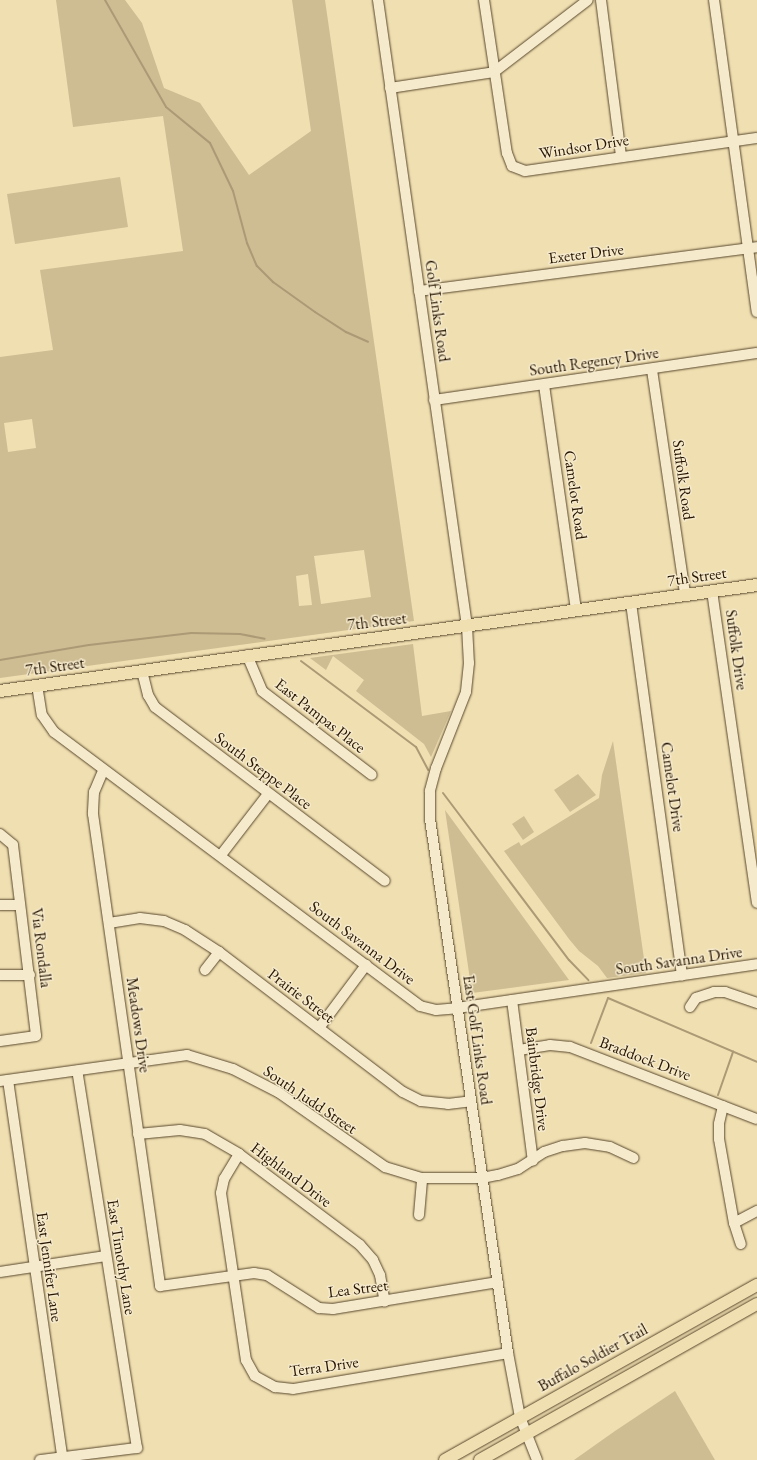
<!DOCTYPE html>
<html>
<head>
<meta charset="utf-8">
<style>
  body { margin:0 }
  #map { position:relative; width:757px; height:1460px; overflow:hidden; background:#f0dfb1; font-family:"EB Garamond",serif }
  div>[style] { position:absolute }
  .green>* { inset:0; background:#cebc93 }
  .stream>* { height:2px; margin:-1px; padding:0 1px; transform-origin:1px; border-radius:1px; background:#ab9a75 }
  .roads { filter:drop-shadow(0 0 1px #58472c) drop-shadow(0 0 1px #58472c) }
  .minor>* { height:10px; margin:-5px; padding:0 5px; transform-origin:5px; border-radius:5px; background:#f5eacc }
  .major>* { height:12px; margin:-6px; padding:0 6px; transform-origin:6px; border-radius:6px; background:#f0dfb1 }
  span { translate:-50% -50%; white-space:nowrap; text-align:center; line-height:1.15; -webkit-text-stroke:3px #f5eacc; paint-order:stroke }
  .street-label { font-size:16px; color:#261400 }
</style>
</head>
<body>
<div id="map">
  <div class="green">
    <div style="clip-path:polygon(evenodd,56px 0,125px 0,142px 23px,164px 88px,200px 103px,249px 175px,311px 131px,292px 0,325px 0,414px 621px,0 678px,0 357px,53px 350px,40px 270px,183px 251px,163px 116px,73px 127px,56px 0,32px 419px,36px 448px,8px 452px,4px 423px,32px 419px,56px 0,364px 550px,371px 597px,321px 604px,314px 556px,364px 550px,56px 0,308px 574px,312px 605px,299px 606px,296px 576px,308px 574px)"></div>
    <div style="clip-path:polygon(120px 177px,128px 227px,15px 244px,7px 194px)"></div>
    <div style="clip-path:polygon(413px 644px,422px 716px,451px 711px,431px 757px,424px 744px,356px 691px,364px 680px,333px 656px,326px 670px,310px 658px)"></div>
    <div style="clip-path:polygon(613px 741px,646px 973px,607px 978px,598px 966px,579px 951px,569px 939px,504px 851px,519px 842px,521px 846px,599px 798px,602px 775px)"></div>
    <div style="clip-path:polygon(578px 774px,596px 795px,570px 812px,554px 790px)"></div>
    <div style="clip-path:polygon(445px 810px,569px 980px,472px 993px)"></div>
    <div style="clip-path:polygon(524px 816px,534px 832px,523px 840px,512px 824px)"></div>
    <div style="clip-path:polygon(675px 1391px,715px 1460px,574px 1460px,615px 1431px)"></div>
  </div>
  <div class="stream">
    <div style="left:105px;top:0;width:123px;rotate:60.3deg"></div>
    <div style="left:166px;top:107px;width:57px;rotate:39.3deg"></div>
    <div style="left:210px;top:143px;width:53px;rotate:64.4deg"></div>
    <div style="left:233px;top:191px;width:54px;rotate:74.9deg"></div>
    <div style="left:247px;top:243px;width:25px;rotate:67deg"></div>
    <div style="left:257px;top:266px;width:23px;rotate:45deg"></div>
    <div style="left:273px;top:282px;width:52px;rotate:35.5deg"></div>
    <div style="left:315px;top:312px;width:37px;rotate:33deg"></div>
    <div style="left:346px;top:332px;width:24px;rotate:24deg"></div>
    <div style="left:0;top:660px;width:90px;rotate:-9.6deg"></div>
    <div style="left:89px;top:645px;width:103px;rotate:-6.7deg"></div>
    <div style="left:191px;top:633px;width:49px;rotate:1.2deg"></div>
    <div style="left:240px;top:634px;width:25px;rotate:11deg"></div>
    <div style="left:301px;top:661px;width:144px;rotate:36.8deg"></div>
    <div style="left:416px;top:747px;width:26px;rotate:62deg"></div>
    <div style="left:443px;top:793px;width:209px;rotate:53deg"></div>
    <div style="left:569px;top:960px;width:28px;rotate:46deg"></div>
    <div style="left:591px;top:1043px;width:48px;rotate:-69.3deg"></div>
    <div style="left:608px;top:998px;width:162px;rotate:23.2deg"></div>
    <div style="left:718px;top:1095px;width:46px;rotate:-70.8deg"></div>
  </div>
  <div class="roads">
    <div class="minor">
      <div style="left:378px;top:0;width:632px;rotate:81.91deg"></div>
      <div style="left:467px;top:626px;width:37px;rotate:87deg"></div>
      <div style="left:469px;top:663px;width:29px;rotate:96deg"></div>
      <div style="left:466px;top:692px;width:82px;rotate:111.5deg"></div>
      <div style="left:436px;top:768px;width:24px;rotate:105deg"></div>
      <div style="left:430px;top:791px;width:28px;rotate:90deg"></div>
      <div style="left:430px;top:819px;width:540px;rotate:81.69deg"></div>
      <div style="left:508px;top:1353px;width:65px;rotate:79.4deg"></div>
      <div style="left:520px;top:1417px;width:46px;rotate:68.4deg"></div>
      <div style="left:484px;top:0;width:155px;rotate:81.5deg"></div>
      <div style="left:507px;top:153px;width:14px;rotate:69deg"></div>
      <div style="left:512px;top:166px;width:14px;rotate:21deg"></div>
      <div style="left:525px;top:171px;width:234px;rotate:-8.1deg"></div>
      <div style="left:601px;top:0;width:158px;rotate:82.7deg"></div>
      <div style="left:714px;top:0;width:315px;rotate:82.2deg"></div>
      <div style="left:390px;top:88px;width:105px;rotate:-8.7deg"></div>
      <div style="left:494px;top:72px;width:118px;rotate:-37.5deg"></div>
      <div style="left:419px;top:291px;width:341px;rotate:-7.4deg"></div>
      <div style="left:652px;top:370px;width:226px;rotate:81.6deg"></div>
      <div style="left:544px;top:385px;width:227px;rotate:81.9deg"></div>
      <div style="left:434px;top:400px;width:326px;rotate:-8.3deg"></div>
      <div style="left:712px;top:591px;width:315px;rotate:81.8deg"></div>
      <div style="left:631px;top:603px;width:376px;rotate:82.2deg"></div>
      <div style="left:247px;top:655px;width:39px;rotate:67deg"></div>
      <div style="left:262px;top:691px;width:138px;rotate:37.4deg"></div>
      <div style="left:142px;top:671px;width:25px;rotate:76deg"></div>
      <div style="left:148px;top:695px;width:14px;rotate:60deg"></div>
      <div style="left:155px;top:707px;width:288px;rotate:37.1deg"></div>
      <div style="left:37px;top:685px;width:30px;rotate:81deg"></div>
      <div style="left:42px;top:715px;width:21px;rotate:55deg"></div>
      <div style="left:54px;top:732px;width:457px;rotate:36.8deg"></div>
      <div style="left:420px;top:1006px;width:16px;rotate:14deg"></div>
      <div style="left:436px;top:1010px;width:21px;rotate:-5deg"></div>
      <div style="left:457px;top:1008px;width:303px;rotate:-8.3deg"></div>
      <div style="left:103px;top:771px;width:23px;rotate:113deg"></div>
      <div style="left:94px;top:792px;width:22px;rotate:93deg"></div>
      <div style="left:93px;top:814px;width:477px;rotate:81.9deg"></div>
      <div style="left:160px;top:1286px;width:95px;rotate:-7.9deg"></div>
      <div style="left:254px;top:1273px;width:13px;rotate:9deg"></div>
      <div style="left:267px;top:1275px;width:62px;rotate:32.4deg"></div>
      <div style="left:319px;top:1308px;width:14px;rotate:4deg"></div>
      <div style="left:333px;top:1309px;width:167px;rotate:-9.3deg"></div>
      <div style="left:0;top:834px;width:17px;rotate:40deg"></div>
      <div style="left:13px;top:845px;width:192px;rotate:83.1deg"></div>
      <div style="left:36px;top:1036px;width:36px;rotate:172deg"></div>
      <div style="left:221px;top:855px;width:77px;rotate:-52.4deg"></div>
      <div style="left:0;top:905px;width:20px"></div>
      <div style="left:109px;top:923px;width:31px;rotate:-9deg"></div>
      <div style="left:140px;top:918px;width:24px;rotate:7deg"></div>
      <div style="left:164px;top:921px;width:23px;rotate:23deg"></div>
      <div style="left:185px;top:930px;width:40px;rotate:32.9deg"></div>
      <div style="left:219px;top:952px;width:231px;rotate:37.3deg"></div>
      <div style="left:403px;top:1092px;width:20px;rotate:27deg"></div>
      <div style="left:421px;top:1101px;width:27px;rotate:6deg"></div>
      <div style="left:448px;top:1104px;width:23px;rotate:-7deg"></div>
      <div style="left:205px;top:970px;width:23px;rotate:-52deg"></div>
      <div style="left:0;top:975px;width:30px"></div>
      <div style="left:512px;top:1000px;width:162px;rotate:82.6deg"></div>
      <div style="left:690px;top:1007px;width:11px;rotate:-56deg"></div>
      <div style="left:696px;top:998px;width:19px;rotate:-18deg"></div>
      <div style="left:714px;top:992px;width:11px"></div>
      <div style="left:725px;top:992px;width:34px;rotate:19deg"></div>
      <div style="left:319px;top:1028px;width:79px;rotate:-53.3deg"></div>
      <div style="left:519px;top:1050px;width:31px;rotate:-9deg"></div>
      <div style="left:550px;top:1045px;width:20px;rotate:6deg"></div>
      <div style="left:570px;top:1047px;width:200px;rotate:21.1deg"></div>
      <div style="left:8px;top:1080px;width:381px;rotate:81.8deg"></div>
      <div style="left:0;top:1081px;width:189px;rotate:-7.9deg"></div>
      <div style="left:187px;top:1055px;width:48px;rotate:16.9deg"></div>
      <div style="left:233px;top:1069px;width:51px;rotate:27.1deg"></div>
      <div style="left:278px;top:1092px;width:131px;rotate:35deg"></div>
      <div style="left:385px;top:1167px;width:39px;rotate:17deg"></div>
      <div style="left:422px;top:1178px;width:60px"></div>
      <div style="left:482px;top:1178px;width:16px;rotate:-11deg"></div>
      <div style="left:498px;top:1175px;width:21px;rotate:-17deg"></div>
      <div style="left:518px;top:1169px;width:31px;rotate:-33deg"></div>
      <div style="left:544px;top:1152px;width:20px;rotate:-18deg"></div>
      <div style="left:563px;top:1146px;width:22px;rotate:-8deg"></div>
      <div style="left:585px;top:1143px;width:25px;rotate:9deg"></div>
      <div style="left:610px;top:1147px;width:26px;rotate:25deg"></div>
      <div style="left:723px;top:1106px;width:18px;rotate:103deg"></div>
      <div style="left:719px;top:1124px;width:15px;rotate:90deg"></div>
      <div style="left:719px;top:1139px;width:85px;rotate:79.9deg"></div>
      <div style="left:734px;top:1223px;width:22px;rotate:72deg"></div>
      <div style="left:138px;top:1134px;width:42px;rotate:-5.4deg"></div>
      <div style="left:180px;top:1130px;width:25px;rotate:9deg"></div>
      <div style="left:205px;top:1134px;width:39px;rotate:30deg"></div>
      <div style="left:239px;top:1154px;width:151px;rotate:36.9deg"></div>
      <div style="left:360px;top:1245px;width:20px;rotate:49deg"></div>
      <div style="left:373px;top:1260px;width:17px;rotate:65deg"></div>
      <div style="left:380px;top:1275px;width:27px;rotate:80deg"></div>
      <div style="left:239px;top:1154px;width:29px;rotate:121deg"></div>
      <div style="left:224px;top:1179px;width:14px;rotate:102deg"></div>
      <div style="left:221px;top:1193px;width:169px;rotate:81.5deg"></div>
      <div style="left:246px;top:1360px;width:18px;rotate:61deg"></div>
      <div style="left:255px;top:1376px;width:23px;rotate:29deg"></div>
      <div style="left:275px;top:1387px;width:18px;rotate:6deg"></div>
      <div style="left:293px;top:1389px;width:218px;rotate:-9.5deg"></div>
      <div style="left:419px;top:1215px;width:37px;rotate:-85deg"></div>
      <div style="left:734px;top:1223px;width:26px;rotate:-28deg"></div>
      <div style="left:0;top:1272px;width:107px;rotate:-8.6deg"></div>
      <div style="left:40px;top:1460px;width:98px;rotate:-7.1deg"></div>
      <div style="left:137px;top:1448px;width:382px;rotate:-99deg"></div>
    </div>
    <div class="major">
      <div style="left:0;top:691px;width:764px;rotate:-7.97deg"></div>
      <div style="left:445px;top:1460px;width:358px;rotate:-29.3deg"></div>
      <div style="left:480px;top:1460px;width:318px;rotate:-29.4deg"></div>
    </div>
  </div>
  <div class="street-label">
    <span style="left:584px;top:147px;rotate:-9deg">Windsor Drive</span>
    <span style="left:586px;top:254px;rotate:-7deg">Exeter Drive</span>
    <span style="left:437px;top:311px;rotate:82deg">Golf Links Road</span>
    <span style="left:594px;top:362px;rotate:-8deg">South Regency Drive</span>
    <span style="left:683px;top:480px;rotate:82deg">Suffolk Road</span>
    <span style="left:575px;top:495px;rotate:82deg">Camelot Road</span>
    <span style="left:697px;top:577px;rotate:-8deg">7th Street</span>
    <span style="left:377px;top:622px;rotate:-7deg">7th Street</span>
    <span style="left:736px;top:650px;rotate:82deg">Suffolk Drive</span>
    <span style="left:55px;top:667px;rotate:-8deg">7th Street</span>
    <span style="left:320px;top:716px;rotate:38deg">East Pampas Place</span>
    <span style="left:263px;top:771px;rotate:37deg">South Steppe Place</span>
    <span style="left:672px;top:787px;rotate:82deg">Camelot Drive</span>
    <span style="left:362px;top:943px;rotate:37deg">South Savanna Drive</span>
    <span style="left:41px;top:948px;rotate:83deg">Via Rondalla</span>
    <span style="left:679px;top:961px;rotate:-8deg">South Savanna Drive</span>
    <span style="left:301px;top:996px;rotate:37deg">Prairie Street</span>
    <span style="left:138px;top:1025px;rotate:82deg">Meadows Drive</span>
    <span style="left:477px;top:1040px;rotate:82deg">East Golf Links Road</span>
    <span style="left:645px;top:1059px;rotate:21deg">Braddock Drive</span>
    <span style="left:537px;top:1079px;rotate:83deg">Bainbridge Drive</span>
    <span style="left:310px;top:1100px;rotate:34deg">South Judd Street</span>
    <span style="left:291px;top:1175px;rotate:37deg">Highland Drive</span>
    <span style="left:121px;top:1257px;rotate:81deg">East Timothy Lane</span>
    <span style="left:49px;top:1267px;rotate:82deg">East Jennifer Lane</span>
    <span style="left:358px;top:1289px;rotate:-7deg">Lea Street</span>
    <span style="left:593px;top:1358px;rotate:-29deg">Buffalo Soldier Trail</span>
    <span style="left:324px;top:1367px;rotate:-8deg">Terra Drive</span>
  </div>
</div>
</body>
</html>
